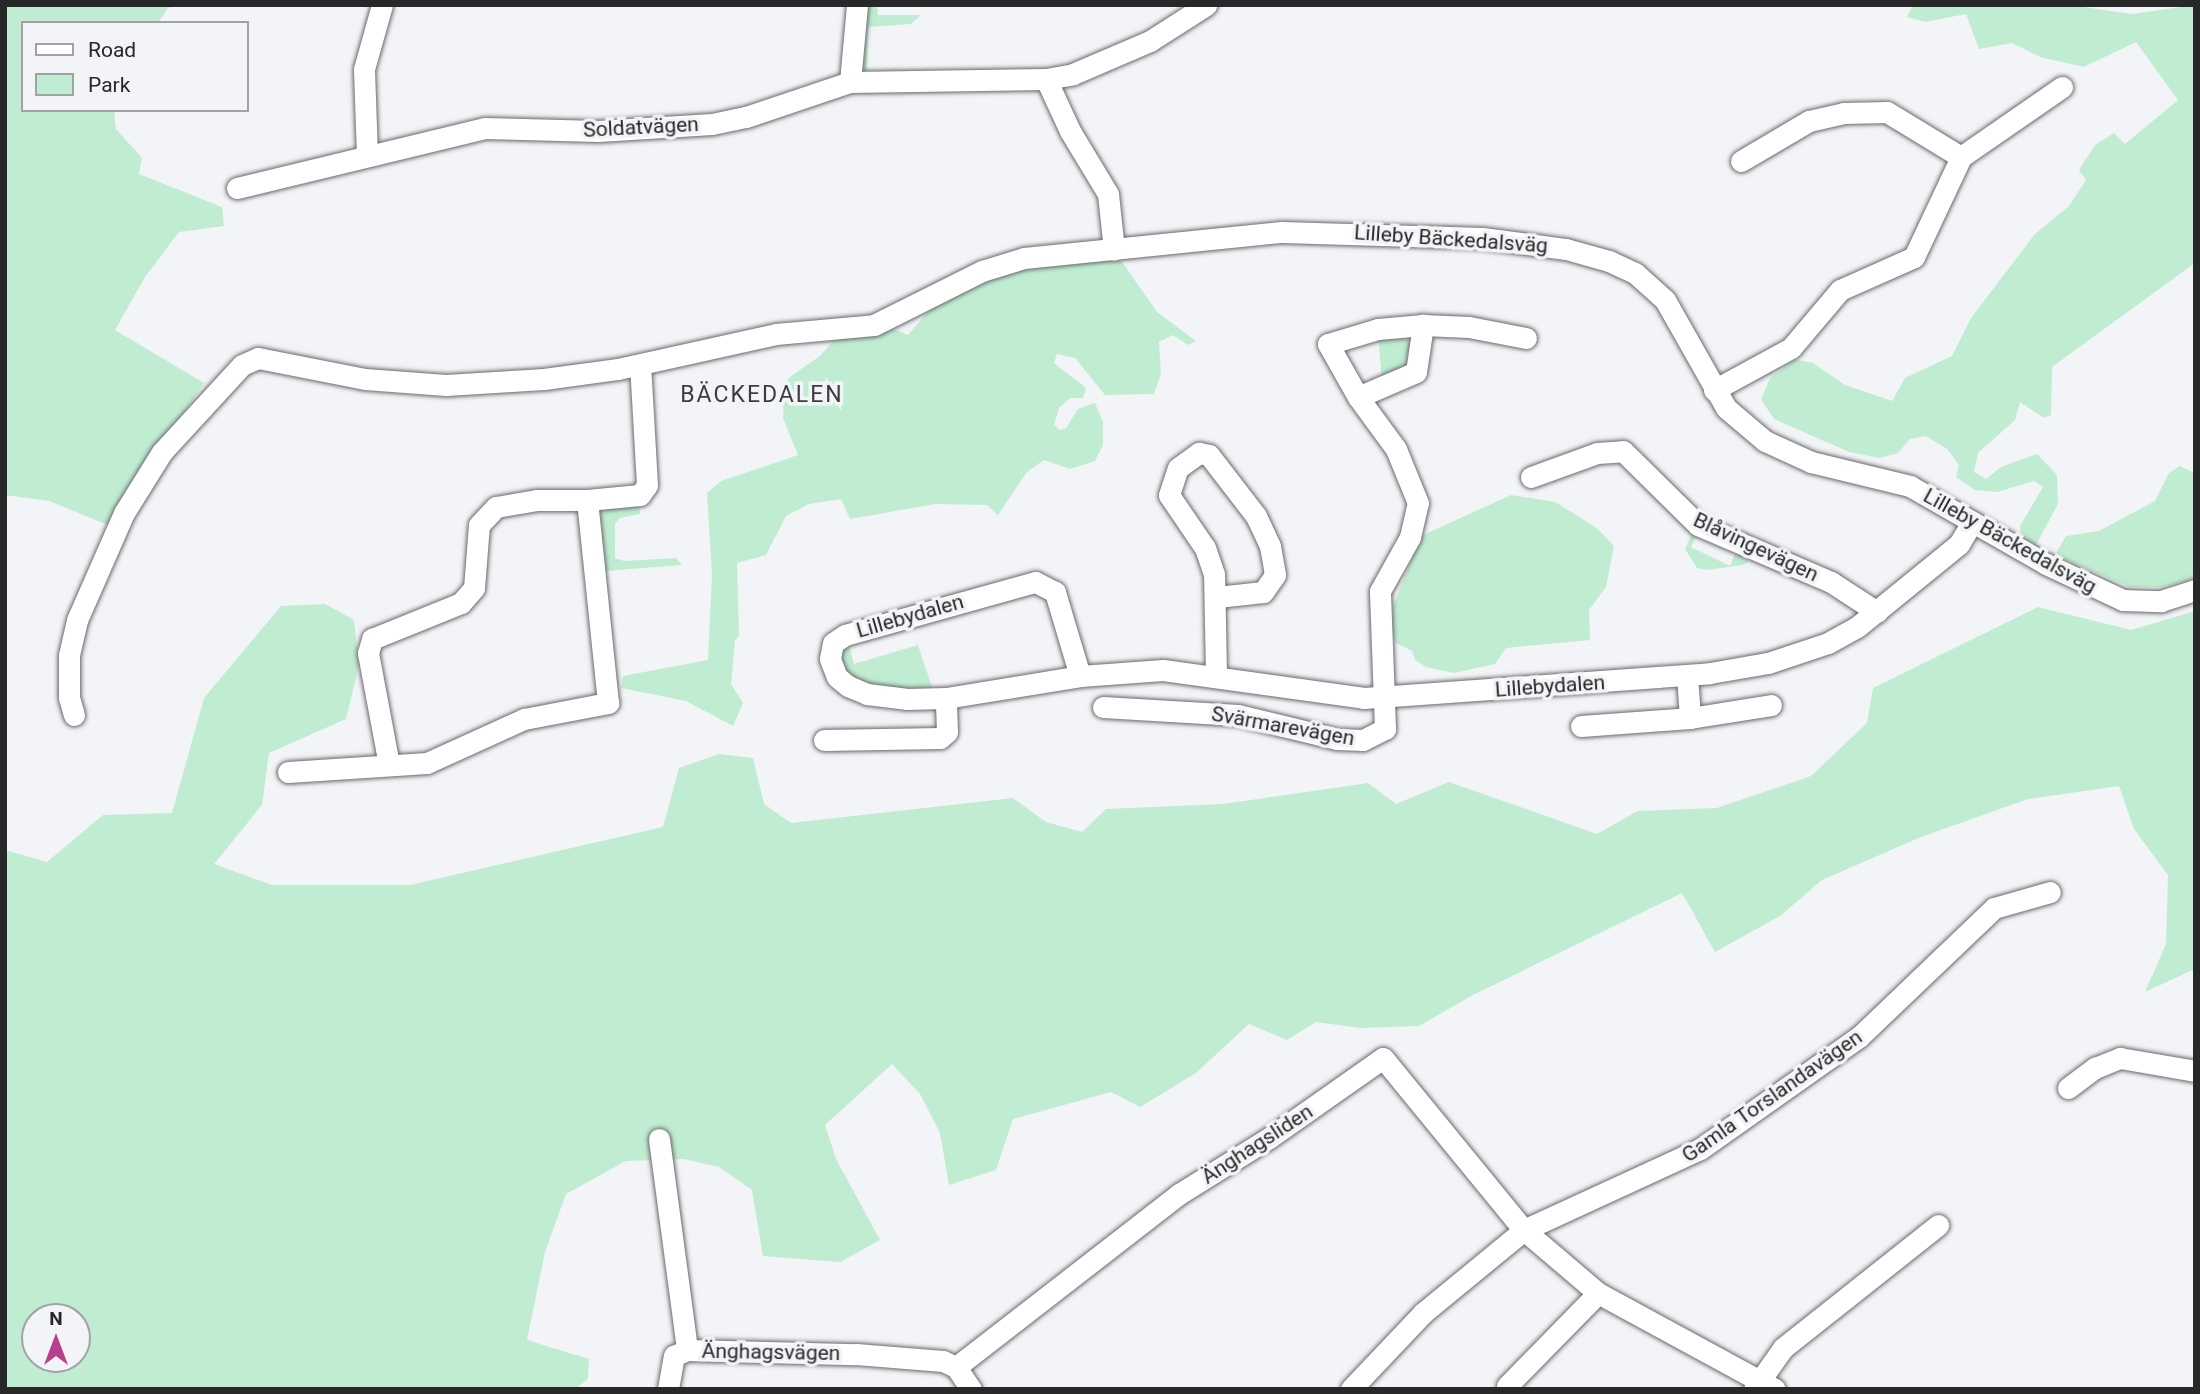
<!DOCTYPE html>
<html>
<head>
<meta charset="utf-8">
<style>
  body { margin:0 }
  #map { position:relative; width:2200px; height:1394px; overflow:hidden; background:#f3f4f7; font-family:Roboto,sans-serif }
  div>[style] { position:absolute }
  .green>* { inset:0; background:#c0edd1 }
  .roads { filter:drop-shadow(0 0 2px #6a6a6d) drop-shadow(0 0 2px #6a6a6d) }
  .minor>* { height:21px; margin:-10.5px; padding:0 10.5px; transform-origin:10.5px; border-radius:10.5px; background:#fff }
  span { translate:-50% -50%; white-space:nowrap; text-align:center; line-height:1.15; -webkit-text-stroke:7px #f3f4f7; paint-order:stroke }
  .street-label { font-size:21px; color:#282829 }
  .neighbourhood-label { font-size:23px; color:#3b3c3e; letter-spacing:2px }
  .frame { position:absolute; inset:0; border:7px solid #282829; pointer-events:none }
  .legend { position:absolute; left:21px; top:21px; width:228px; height:91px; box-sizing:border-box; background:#f3f4f7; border:2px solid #a2a2a5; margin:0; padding:9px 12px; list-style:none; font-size:21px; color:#282829 }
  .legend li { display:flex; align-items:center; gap:14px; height:35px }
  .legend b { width:35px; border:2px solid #a2a2a5 }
  .north { position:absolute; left:21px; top:1303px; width:70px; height:70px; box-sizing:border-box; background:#f3f4f7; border:2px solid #a2a2a5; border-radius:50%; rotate:0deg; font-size:19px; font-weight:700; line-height:28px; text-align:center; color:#282829 }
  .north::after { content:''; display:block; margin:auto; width:24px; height:32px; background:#b83e90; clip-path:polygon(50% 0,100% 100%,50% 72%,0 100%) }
</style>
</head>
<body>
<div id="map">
  <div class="green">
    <div style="clip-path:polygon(5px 5px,177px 5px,168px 8px,158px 23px,23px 23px,23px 110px,114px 110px,116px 129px,142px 158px,139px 174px,222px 207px,224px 226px,179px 232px,145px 277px,115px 330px,204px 383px,108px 525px,49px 501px,5px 495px)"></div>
    <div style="clip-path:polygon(861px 5px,877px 5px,878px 15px,921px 15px,911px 24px,868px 27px,867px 74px,861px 69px)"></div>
    <div style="clip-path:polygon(1913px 5px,2070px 5px,2132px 14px,2195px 5px,2195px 263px,2052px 367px,2051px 415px,2044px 418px,2020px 402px,2015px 420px,1978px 453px,1974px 472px,1986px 479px,2001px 467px,2037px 454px,2057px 475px,2058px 504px,2036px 545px,2022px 538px,2020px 526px,2043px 487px,2034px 481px,1997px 492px,1975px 490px,1956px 477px,1959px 465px,1947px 449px,1926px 436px,1910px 439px,1898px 453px,1879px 458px,1849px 452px,1774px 419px,1761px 399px,1770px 378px,1795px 360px,1813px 363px,1845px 385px,1892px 401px,1905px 378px,1952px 356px,1971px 318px,2035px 234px,2069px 206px,2086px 180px,2079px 170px,2095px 145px,2114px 133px,2125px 144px,2178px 100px,2136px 42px,2084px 67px,2040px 57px,2012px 43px,1979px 49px,1966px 14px,1925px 22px,1907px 17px)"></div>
    <div style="clip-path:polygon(1097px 258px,1120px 259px,1157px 312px,1196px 341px,1188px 345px,1173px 335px,1159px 342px,1161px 374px,1154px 394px,1105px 395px,1075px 358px,1057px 354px,1054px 363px,1086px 388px,1083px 398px,1070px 398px,1059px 408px,1054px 425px,1060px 430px,1066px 428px,1078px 409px,1095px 403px,1103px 422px,1103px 445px,1095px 461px,1070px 469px,1044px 460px,1027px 472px,998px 515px,987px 505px,935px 504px,850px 519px,841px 499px,809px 504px,786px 516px,766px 555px,737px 563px,739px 636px,735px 640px,731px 684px,743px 703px,733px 726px,686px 701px,621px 688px,623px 676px,708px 660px,712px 575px,707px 493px,721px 481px,798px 455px,783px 418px,784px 385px,791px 376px,820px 356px,836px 338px,894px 329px,908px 335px,931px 308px,1001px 272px)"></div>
    <div style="clip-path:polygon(1378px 336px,1404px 338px,1414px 346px,1416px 362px,1382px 380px)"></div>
    <div style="clip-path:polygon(2180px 466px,2195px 473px,2195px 578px,2162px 587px,2130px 587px,2055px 555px,2066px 536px,2099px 531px,2155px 501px,2169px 473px)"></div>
    <div style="clip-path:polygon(1511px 495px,1555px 502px,1597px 528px,1614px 546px,1606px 587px,1589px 610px,1590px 640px,1506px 648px,1495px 664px,1454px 673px,1426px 667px,1415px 660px,1412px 651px,1396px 643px,1392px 629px,1393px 606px,1421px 536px)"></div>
    <div style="clip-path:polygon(639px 504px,640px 514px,620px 518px,615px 524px,615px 558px,624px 561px,676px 558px,682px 565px,605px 571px,596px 512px)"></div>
    <div style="clip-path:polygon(1699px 531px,1691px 547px,1730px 566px,1739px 544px,1749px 556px,1748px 562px,1742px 565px,1708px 570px,1697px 568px,1685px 549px,1692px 533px)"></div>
    <div style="clip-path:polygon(evenodd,325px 604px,354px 620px,359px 665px,346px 719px,269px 753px,262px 805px,214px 864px,272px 885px,410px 885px,663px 827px,679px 768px,719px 754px,753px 758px,764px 804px,791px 823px,1013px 798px,1046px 822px,1082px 832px,1106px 809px,1223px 804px,1368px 783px,1396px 804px,1449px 782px,1597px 834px,1638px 811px,1717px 808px,1811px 776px,1867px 723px,1873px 688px,2038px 607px,2131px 630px,2195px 611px,2195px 969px,2145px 992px,2166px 944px,2168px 875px,2134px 829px,2119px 786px,2028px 799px,1921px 837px,1822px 880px,1780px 916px,1715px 952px,1682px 893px,1473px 995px,1419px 1026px,1360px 1028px,1316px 1022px,1287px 1040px,1249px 1024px,1196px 1073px,1140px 1107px,1111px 1092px,1013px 1119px,996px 1170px,949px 1185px,940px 1133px,920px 1094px,892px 1064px,825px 1125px,836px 1159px,880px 1240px,840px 1262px,763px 1256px,752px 1190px,719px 1167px,684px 1159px,626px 1161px,566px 1194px,545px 1252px,527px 1340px,589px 1359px,588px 1379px,575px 1389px,5px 1389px,5px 850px,47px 862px,103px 815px,172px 813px,204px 698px,281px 606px,325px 604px,35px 1317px,77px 1317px,77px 1359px,35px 1359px,35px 1317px)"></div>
    <div style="clip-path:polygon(847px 638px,854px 664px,918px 645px,933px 690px,892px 693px,841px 673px,836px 647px)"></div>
  </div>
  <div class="roads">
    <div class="minor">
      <div style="left:1046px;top:79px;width:27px;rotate:-10deg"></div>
      <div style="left:1073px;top:74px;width:84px;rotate:-23.2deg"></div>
      <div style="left:1150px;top:41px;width:67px;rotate:-32.7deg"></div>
      <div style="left:850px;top:82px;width:77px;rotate:-84.8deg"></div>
      <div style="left:367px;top:156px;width:87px;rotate:-92deg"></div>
      <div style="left:364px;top:69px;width:66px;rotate:-74.3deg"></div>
      <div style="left:1741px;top:161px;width:79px;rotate:-30.5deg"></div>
      <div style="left:1809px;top:121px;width:36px;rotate:-13deg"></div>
      <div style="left:1844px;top:113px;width:43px;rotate:-1.3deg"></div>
      <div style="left:1887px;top:112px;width:87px;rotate:31.3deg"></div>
      <div style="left:237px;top:188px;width:255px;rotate:-13.6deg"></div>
      <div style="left:485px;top:128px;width:113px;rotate:1.5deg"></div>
      <div style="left:598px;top:131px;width:114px;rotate:-3.5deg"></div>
      <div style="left:712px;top:124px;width:35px;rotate:-12deg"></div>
      <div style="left:746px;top:117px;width:110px;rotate:-18.6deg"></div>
      <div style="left:850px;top:82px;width:196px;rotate:-0.9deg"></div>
      <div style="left:1046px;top:79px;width:57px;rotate:65.2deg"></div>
      <div style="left:1070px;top:131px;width:74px;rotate:58.9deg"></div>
      <div style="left:1108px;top:194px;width:56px;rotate:83.9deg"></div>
      <div style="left:1714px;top:390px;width:88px;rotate:-28.6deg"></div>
      <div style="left:1791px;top:348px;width:76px;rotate:-49.8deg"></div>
      <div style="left:1840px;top:290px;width:81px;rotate:-24deg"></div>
      <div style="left:1914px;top:257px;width:110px;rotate:-64.8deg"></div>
      <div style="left:1961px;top:157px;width:123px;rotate:-34.7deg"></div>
      <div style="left:1358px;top:397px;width:63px;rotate:-23.3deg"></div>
      <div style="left:1416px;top:372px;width:48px;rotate:-81.5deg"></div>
      <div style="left:1531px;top:477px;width:70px;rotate:-20deg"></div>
      <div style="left:1597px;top:453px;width:26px;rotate:-4deg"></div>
      <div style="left:1623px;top:451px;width:105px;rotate:44.6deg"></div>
      <div style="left:1698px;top:525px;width:145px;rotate:23.2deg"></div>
      <div style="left:1831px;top:582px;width:55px;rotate:33.1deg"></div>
      <div style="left:1216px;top:675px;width:101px;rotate:-91.1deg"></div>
      <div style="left:1214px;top:574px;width:28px;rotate:-109deg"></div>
      <div style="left:1205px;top:548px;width:64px;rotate:-124.2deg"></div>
      <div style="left:1169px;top:495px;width:28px;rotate:-72deg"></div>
      <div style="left:1178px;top:468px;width:26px;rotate:-36deg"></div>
      <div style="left:1199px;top:453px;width:10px;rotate:11deg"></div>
      <div style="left:1209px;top:455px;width:77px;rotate:52.4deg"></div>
      <div style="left:1256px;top:516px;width:33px;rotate:65deg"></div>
      <div style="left:1270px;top:546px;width:29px;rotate:80deg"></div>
      <div style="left:1275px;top:575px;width:21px;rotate:125deg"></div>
      <div style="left:1263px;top:592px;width:46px;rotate:173.8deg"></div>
      <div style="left:1080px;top:676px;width:88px;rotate:-106.6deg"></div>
      <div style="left:1055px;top:592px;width:22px;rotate:-153deg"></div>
      <div style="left:1035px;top:582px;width:197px;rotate:164.4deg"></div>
      <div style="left:845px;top:635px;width:14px;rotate:146deg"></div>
      <div style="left:833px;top:643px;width:16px;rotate:101deg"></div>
      <div style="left:830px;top:659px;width:19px;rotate:69deg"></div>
      <div style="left:837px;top:677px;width:14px;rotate:39deg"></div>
      <div style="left:848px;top:686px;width:21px;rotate:23deg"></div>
      <div style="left:867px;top:694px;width:39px;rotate:7deg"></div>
      <div style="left:906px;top:699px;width:40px;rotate:-1.4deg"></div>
      <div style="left:946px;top:698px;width:136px;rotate:-9.3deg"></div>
      <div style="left:1080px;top:676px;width:83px;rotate:-4.1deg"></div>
      <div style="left:1163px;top:670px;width:203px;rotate:7.9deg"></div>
      <div style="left:1364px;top:698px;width:347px;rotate:-4.1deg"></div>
      <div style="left:1710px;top:673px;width:59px;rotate:-9.8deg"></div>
      <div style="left:1768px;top:663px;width:63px;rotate:-18.4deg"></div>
      <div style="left:1828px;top:643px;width:33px;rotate:-29deg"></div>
      <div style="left:1857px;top:627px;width:132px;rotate:-39.1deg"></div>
      <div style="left:1959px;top:544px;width:26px;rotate:-59deg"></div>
      <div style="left:1103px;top:707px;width:135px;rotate:3.4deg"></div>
      <div style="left:1238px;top:715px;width:102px;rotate:13.6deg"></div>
      <div style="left:1337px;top:739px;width:26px;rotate:2deg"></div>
      <div style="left:1363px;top:740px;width:25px;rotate:-27deg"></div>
      <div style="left:1385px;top:729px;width:138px;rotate:-92.1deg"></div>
      <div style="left:1380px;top:591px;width:62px;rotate:-60.9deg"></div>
      <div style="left:1410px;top:537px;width:35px;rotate:-77deg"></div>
      <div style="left:1418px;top:503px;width:58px;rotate:-112.2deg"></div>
      <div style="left:1396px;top:449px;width:64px;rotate:-126.2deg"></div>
      <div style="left:1358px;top:397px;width:61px;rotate:-119.5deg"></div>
      <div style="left:1328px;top:344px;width:52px;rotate:-16.7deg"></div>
      <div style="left:1378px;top:329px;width:45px;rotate:-5.1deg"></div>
      <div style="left:1423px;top:325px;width:46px;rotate:2.5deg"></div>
      <div style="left:1469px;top:327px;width:58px;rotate:10.9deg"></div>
      <div style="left:74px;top:715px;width:19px;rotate:-106deg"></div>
      <div style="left:69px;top:697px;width:42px;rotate:-90deg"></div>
      <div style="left:69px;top:655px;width:36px;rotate:-77deg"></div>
      <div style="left:77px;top:620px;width:117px;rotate:-66.3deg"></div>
      <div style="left:124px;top:513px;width:72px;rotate:-58.1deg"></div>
      <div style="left:162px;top:452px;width:118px;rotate:-47.4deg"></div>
      <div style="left:242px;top:365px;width:17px;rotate:-24deg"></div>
      <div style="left:258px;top:358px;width:109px;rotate:11.1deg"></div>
      <div style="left:365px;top:379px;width:81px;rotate:4.2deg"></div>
      <div style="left:446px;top:385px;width:98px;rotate:-3.5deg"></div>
      <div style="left:544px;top:379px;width:75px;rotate:-7.7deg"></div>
      <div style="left:618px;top:369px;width:162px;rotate:-12.5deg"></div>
      <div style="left:776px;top:334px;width:98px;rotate:-5.2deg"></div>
      <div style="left:874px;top:325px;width:121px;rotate:-26.6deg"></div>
      <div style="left:982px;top:271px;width:44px;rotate:-17.2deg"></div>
      <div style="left:1024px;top:258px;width:259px;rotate:-5.8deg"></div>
      <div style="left:1282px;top:232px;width:200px;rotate:1.7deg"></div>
      <div style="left:1482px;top:238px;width:85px;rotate:7.5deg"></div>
      <div style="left:1566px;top:249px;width:45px;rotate:15.6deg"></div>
      <div style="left:1609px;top:261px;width:29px;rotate:25deg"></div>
      <div style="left:1635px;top:273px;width:40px;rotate:42deg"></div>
      <div style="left:1665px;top:300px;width:124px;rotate:60.5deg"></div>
      <div style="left:1726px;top:408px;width:51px;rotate:40.2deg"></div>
      <div style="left:1765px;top:441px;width:51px;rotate:24.5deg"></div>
      <div style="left:1811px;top:462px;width:102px;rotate:13.6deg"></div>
      <div style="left:1910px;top:486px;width:157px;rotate:29.8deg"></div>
      <div style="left:2046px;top:564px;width:85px;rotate:25.1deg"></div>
      <div style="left:2123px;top:600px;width:38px;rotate:2deg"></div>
      <div style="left:2161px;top:601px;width:36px;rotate:-18deg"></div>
      <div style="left:1690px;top:718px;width:82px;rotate:-9.1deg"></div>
      <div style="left:1581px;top:726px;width:109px;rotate:-4.2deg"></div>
      <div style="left:1690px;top:718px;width:43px;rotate:-94deg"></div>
      <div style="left:824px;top:740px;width:116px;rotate:-1deg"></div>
      <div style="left:940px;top:738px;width:9px;rotate:-41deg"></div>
      <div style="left:947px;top:732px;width:34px;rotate:-92deg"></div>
      <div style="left:389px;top:765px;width:114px;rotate:-100.6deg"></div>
      <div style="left:368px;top:653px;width:15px;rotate:-74deg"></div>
      <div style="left:372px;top:639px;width:96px;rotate:-22deg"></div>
      <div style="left:461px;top:603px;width:20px;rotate:-49deg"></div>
      <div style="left:474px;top:588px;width:63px;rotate:-85.5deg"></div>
      <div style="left:479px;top:525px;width:25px;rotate:-47deg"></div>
      <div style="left:496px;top:507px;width:42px;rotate:-9.7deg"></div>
      <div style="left:537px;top:500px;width:50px"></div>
      <div style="left:288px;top:772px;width:139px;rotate:-3.7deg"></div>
      <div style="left:427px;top:763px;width:107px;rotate:-24.4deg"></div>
      <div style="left:524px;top:719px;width:86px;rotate:-10.8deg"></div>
      <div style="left:608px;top:703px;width:204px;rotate:-95.9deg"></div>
      <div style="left:587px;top:500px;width:53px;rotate:-5.4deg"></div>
      <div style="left:640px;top:495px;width:12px;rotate:-55deg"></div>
      <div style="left:647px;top:485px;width:120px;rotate:-93.3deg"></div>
      <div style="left:2068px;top:1088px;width:34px;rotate:-37deg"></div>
      <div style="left:2095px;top:1068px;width:27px;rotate:-22deg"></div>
      <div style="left:2120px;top:1058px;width:76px;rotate:9.8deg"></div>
      <div style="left:659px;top:1139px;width:213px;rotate:82.4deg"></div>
      <div style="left:687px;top:1350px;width:169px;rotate:1.4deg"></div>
      <div style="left:856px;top:1354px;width:87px;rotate:4.6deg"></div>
      <div style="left:943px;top:1361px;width:14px;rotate:25deg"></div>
      <div style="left:956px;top:1367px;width:27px;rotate:56deg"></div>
      <div style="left:956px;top:1367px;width:282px;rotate:-37.8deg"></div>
      <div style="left:1179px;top:1194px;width:106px;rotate:-31.9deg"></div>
      <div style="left:1269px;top:1138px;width:139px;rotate:-35.1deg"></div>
      <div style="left:1383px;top:1058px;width:222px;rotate:50.7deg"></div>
      <div style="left:1524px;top:1230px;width:97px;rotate:40.4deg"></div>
      <div style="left:1598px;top:1293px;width:201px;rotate:28.5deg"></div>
      <div style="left:1507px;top:1386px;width:130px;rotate:-45.6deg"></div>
      <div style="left:668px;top:1389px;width:34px;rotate:-80deg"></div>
      <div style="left:674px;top:1356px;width:14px;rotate:-25deg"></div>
      <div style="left:1351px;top:1389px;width:105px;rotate:-46.5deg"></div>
      <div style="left:1423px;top:1313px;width:131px;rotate:-39.4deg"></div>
      <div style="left:1524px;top:1230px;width:194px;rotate:-24.7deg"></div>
      <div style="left:1700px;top:1149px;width:194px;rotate:-35.2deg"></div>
      <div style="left:1859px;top:1037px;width:187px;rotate:-43.7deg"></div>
      <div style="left:1994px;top:908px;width:58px;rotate:-15.9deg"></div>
      <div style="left:1754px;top:1389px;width:50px;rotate:-54.7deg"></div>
      <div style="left:1783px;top:1348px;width:198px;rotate:-38.4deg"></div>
    </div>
  </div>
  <div class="street-label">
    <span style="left:641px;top:127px;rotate:-3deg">Soldatvägen</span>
    <span style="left:1451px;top:239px;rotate:4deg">Lilleby Bäckedalsväg</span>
    <span style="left:2010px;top:541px;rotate:29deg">Lilleby Bäckedalsväg</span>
    <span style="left:1756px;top:547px;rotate:25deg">Blåvingevägen</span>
    <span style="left:910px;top:616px;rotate:-16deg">Lillebydalen</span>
    <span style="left:1550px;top:686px;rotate:-4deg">Lillebydalen</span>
    <span style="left:1283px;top:726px;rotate:10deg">Svärmarevägen</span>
    <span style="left:1772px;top:1096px;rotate:-35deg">Gamla Torslandavägen</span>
    <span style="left:1257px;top:1144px;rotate:-33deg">Änghagsliden</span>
    <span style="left:771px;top:1352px;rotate:1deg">Änghagsvägen</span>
  </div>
  <div class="neighbourhood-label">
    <span style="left:762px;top:395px">BÄCKEDALEN</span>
  </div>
  <div class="frame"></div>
  <ul class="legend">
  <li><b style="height:9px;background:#fff"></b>Road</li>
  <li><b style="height:19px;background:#c0edd1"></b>Park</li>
  </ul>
  <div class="north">N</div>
</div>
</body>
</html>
